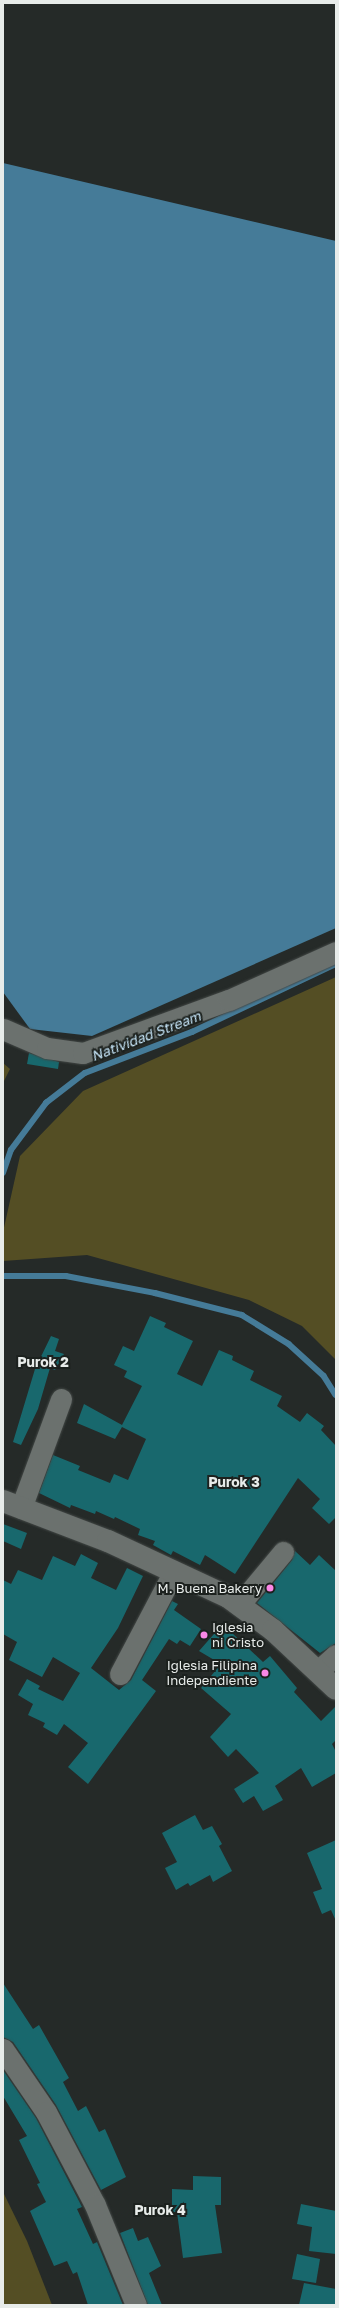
<!DOCTYPE html>
<html>
<head>
<meta charset="utf-8">
<style>
  body { margin:0 }
  #map { position:relative; width:339px; height:2308px; overflow:hidden; background:#252a28; font-family:"Golos Text",sans-serif }
  div>[style] { position:absolute }
  .green>* { inset:0; background:#544e24 }
  .water>* { inset:0; background:#457b98 }
  .stream>* { height:5.5px; margin:-2.75px; padding:0 2.75px; transform-origin:2.75px; border-radius:2.75px; background:#457b98 }
  .building>* { inset:0; background:#18686d }
  .roads { filter:drop-shadow(0 0 1px #424745) drop-shadow(0 0 1px #424745) }
  .minor>* { height:21px; margin:-10.5px; padding:0 10.5px; transform-origin:10.5px; border-radius:10.5px; background:#6b716e }
  .secondary>* { height:22px; margin:-11px; padding:0 11px; transform-origin:11px; border-radius:11px; background:#6b716e }
  .dots>* { width:11px; height:11px; translate:-50% -50%; box-sizing:border-box; border:2px solid #1c211e; border-radius:50% }
  span { translate:-50% -50%; white-space:nowrap; text-align:center; line-height:1.15; -webkit-text-stroke:4px #1c211e; paint-order:stroke }
  .poi-label { font-size:13px; color:#e8ecea }
  .right { translate:-100% -50%; text-align:right }
  .left { translate:0 -50%; text-align:left }
  .water-label { font-size:14px; color:#c7e6f9; font-style:italic }
  .neighbourhood-label { font-size:14px; color:#e8ecea; font-weight:700 }
  .frame { position:absolute; inset:0; border:4px solid #e8ecea; pointer-events:none }
</style>
</head>
<body>
<div id="map">
  <div class="green">
    <div style="clip-path:polygon(336px 977px,336px 1360px,302px 1326px,249px 1300px,87px 1255px,3px 1261px,3px 1232px,20px 1156px,83px 1091px)"></div>
    <div style="clip-path:polygon(3px 1063px,10px 1069px,3px 1083px)"></div>
    <div style="clip-path:polygon(3px 2192px,27px 2241px,52px 2305px,3px 2305px)"></div>
  </div>
  <div class="water">
    <div style="clip-path:polygon(3px 163px,336px 241px,336px 928px,92px 1036px,30px 1029px,3px 992px)"></div>
  </div>
  <div class="stream">
    <div style="left:3px;top:1173px;width:24px;rotate:-71deg"></div>
    <div style="left:11px;top:1150px;width:59px;rotate:-53.3deg"></div>
    <div style="left:46px;top:1103px;width:49px;rotate:-37.6deg"></div>
    <div style="left:85px;top:1073px;width:115px;rotate:-21deg"></div>
    <div style="left:192px;top:1032px;width:159px;rotate:-25.3deg"></div>
    <div style="left:3px;top:1276px;width:63px"></div>
    <div style="left:66px;top:1276px;width:91px;rotate:10.8deg"></div>
    <div style="left:155px;top:1293px;width:90px;rotate:14.2deg"></div>
    <div style="left:242px;top:1315px;width:55px;rotate:31.7deg"></div>
    <div style="left:289px;top:1344px;width:47px;rotate:42.4deg"></div>
    <div style="left:324px;top:1376px;width:22px;rotate:58deg"></div>
  </div>
  <div class="building">
    <div style="clip-path:polygon(29px 1053px,59px 1062px,58px 1069px,27px 1064px)"></div>
    <div style="clip-path:polygon(150px 1316px,166px 1323px,164px 1327px,193px 1341px,177px 1374px,202px 1386px,219px 1350px,233px 1356px,232px 1360px,254px 1371px,250px 1380px,282px 1396px,277px 1406px,300px 1422px,307px 1413px,324px 1426px,321px 1430px,336px 1446px,336px 1517px,329px 1524px,312px 1508px,320px 1499px,298px 1478px,235px 1574px,205px 1555px,200px 1565px,173px 1551px,171px 1555px,153px 1545px,155px 1541px,138px 1535px,140px 1529px,115px 1517px,114px 1519px,96px 1511px,95px 1514px,71px 1505px,70px 1508px,39px 1493px,53px 1455px,80px 1466px,78px 1470px,110px 1483px,114px 1474px,128px 1480px,146px 1439px,122px 1427px,115px 1439px,77px 1423px,84px 1404px,122px 1425px,142px 1386px,124px 1377px,127px 1371px,114px 1365px,123px 1346px,134px 1351px)"></div>
    <div style="clip-path:polygon(51px 1336px,59px 1339px,55px 1351px,64px 1354px,55px 1370px,50px 1368px,38px 1409px,21px 1445px,13px 1442px,35px 1369px)"></div>
    <div style="clip-path:polygon(3px 1524px,27px 1533px,21px 1549px,3px 1541px)"></div>
    <div style="clip-path:polygon(295px 1551px,310px 1565px,319px 1555px,336px 1571px,336px 1643px,320px 1653px,257px 1603px,292px 1560px)"></div>
    <div style="clip-path:polygon(81px 1554px,98px 1563px,91px 1578px,116px 1590px,127px 1568px,143px 1576px,118px 1628px,91px 1668px,119px 1690px,131px 1680px,172px 1601px,178px 1604px,174px 1610px,201px 1629px,190px 1646px,180px 1640px,177px 1644px,169px 1639px,142px 1680px,156px 1691px,88px 1784px,68px 1767px,88px 1743px,64px 1724px,57px 1735px,43px 1727px,45px 1723px,28px 1715px,33px 1704px,18px 1695px,27px 1679px,40px 1686px,38px 1689px,63px 1701px,80px 1673px,53px 1657px,42px 1677px,9px 1660px,17px 1642px,3px 1634px,3px 1580px,11px 1584px,18px 1570px,42px 1580px,53px 1556px,75px 1566px)"></div>
    <div style="clip-path:polygon(221px 1626px,231px 1632px,263px 1662px,270px 1656px,297px 1688px,294px 1692px,321px 1721px,336px 1706px,336px 1740px,332px 1744px,336px 1752px,336px 1773px,312px 1787px,301px 1768px,275px 1786px,283px 1800px,263px 1811px,254px 1796px,243px 1803px,234px 1789px,259px 1773px,236px 1749px,228px 1757px,210px 1737px,231px 1714px,201px 1688px,221px 1664px,199px 1651px)"></div>
    <div style="clip-path:polygon(195px 1815px,203px 1830px,212px 1826px,222px 1844px,219px 1846px,232px 1871px,213px 1882px,210px 1875px,190px 1886px,188px 1883px,176px 1890px,165px 1868px,177px 1862px,162px 1833px)"></div>
    <div style="clip-path:polygon(336px 1840px,336px 1921px,331px 1910px,322px 1914px,313px 1892px,322px 1889px,307px 1853px)"></div>
    <div style="clip-path:polygon(3px 1983px,33px 2029px,39px 2025px,69px 2078px,63px 2082px,78px 2111px,86px 2106px,99px 2132px,105px 2129px,126px 2177px,101px 2190px,56px 2105px,13px 2042px,3px 2037px)"></div>
    <div style="clip-path:polygon(3px 2070px,36px 2118px,79px 2201px,82px 2207px,77px 2209px,93px 2244px,97px 2242px,123px 2305px,88px 2305px,77px 2272px,73px 2274px,67px 2261px,54px 2266px,30px 2211px,46px 2202px,37px 2184px,40px 2183px,19px 2140px,27px 2136px,3px 2096px)"></div>
    <div style="clip-path:polygon(193px 2176px,221px 2177px,221px 2205px,215px 2205px,222px 2253px,183px 2258px,177px 2212px,172px 2212px,172px 2189px,193px 2190px)"></div>
    <div style="clip-path:polygon(301px 2204px,336px 2211px,336px 2254px,309px 2251px,312px 2227px,297px 2224px)"></div>
    <div style="clip-path:polygon(133px 2228px,138px 2241px,148px 2237px,161px 2266px,149px 2273px,162px 2305px,148px 2305px,120px 2233px)"></div>
    <div style="clip-path:polygon(297px 2254px,320px 2259px,316px 2283px,292px 2279px)"></div>
    <div style="clip-path:polygon(304px 2283px,336px 2289px,336px 2305px,299px 2305px)"></div>
  </div>
  <div class="roads">
    <div class="minor">
      <div style="left:3px;top:1029px;width:48px;rotate:23.4deg"></div>
      <div style="left:47px;top:1048px;width:36px;rotate:8deg"></div>
      <div style="left:83px;top:1053px;width:155px;rotate:-20deg"></div>
      <div style="left:229px;top:1000px;width:117px;rotate:-24.2deg"></div>
      <div style="left:21px;top:1508px;width:116px;rotate:-69.8deg"></div>
      <div style="left:239px;top:1605px;width:69px;rotate:-50.3deg"></div>
      <div style="left:318px;top:1671px;width:24px;rotate:-42deg"></div>
      <div style="left:120px;top:1674px;width:116px;rotate:-62.3deg"></div>
      <div style="left:3px;top:2049px;width:76px;rotate:55.7deg"></div>
      <div style="left:46px;top:2112px;width:105px;rotate:62.2deg"></div>
      <div style="left:95px;top:2205px;width:108px;rotate:67.7deg"></div>
    </div>
    <div class="secondary">
      <div style="left:3px;top:1501px;width:112px;rotate:20.9deg"></div>
      <div style="left:108px;top:1541px;width:132px;rotate:25deg"></div>
      <div style="left:228px;top:1597px;width:56px;rotate:36.3deg"></div>
      <div style="left:273px;top:1630px;width:86px;rotate:43.1deg"></div>
    </div>
  </div>
  <div class="dots">
    <div style="left:270px;top:1588px;background:#fb87e6"></div>
    <div style="left:204px;top:1635px;background:#fb87e6"></div>
    <div style="left:265px;top:1673px;background:#fb87e6"></div>
  </div>
  <div class="poi-label">
    <span class="right" style="left:262px;top:1588px">M. Buena Bakery</span>
    <span class="left" style="left:212px;top:1635px">Iglesia<br>ni Cristo</span>
    <span class="right" style="left:257px;top:1673px">Iglesia Filipina<br>Independiente</span>
  </div>
  <div class="water-label">
    <span style="left:146px;top:1036px;rotate:-21deg">Natividad Stream</span>
  </div>
  <div class="neighbourhood-label">
    <span style="left:43px;top:1362px">Purok 2</span>
    <span style="left:234px;top:1482px">Purok 3</span>
    <span style="left:160px;top:2210px">Purok 4</span>
  </div>
  <div class="frame"></div>
</div>
</body>
</html>
